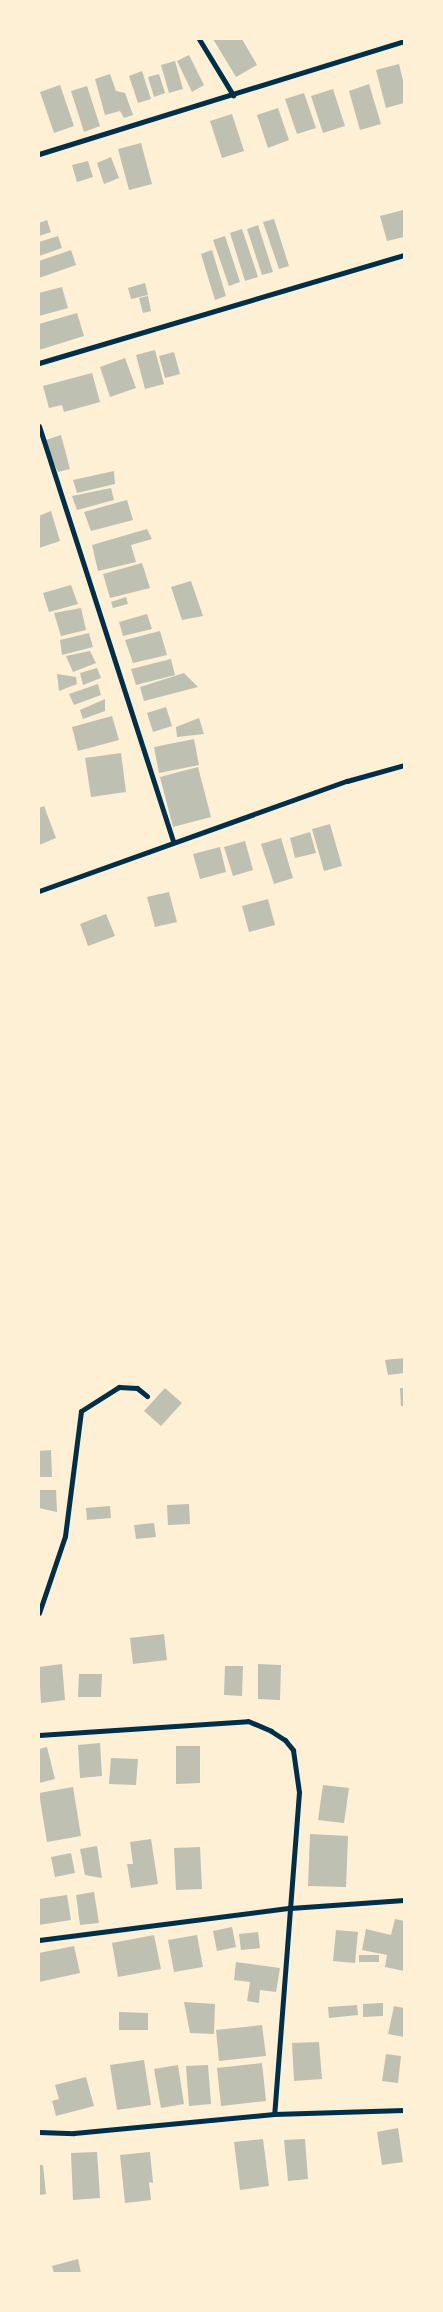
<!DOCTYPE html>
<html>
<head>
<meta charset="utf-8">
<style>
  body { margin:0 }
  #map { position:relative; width:443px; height:2312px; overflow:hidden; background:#fdf0d5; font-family:"DM Sans",sans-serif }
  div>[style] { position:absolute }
  .building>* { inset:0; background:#bec0b2 }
  .minor>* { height:5px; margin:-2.5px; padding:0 2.5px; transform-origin:2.5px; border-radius:2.5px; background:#003049 }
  span { translate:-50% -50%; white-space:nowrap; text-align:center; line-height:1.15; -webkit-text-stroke:5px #fdf0d5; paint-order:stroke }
  .frame { position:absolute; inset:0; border:40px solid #fdf0d5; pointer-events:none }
</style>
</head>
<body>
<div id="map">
  <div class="building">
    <div style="clip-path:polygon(213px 39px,242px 39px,257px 65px,236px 77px)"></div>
    <div style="clip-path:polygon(189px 55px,204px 85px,192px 92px,177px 61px)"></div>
    <div style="clip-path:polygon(175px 61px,183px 89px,169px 93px,161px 65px)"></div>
    <div style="clip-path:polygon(399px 64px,404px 84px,404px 103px,386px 108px,376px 70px)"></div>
    <div style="clip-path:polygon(142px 71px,151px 99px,138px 103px,129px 76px)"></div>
    <div style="clip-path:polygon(110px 74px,116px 91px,125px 93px,133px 115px,124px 118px,120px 111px,105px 115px,95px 79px)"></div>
    <div style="clip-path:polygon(159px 74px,165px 93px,154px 97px,148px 77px)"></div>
    <div style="clip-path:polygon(369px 84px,381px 124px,360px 130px,349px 91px)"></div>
    <div style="clip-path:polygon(60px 85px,74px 126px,54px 133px,40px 92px)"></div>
    <div style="clip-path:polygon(87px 86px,100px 126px,84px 132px,71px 91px)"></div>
    <div style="clip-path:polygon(333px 89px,345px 126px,323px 133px,311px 96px)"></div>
    <div style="clip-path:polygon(304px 93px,316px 128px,297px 134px,285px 99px)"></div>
    <div style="clip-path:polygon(278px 108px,289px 140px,268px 148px,257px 115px)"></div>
    <div style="clip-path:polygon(232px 114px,244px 151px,222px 158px,210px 121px)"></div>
    <div style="clip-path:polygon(141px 143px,152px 184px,129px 190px,118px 149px)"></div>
    <div style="clip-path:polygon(111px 157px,119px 178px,104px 184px,97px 163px)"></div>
    <div style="clip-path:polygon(88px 161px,93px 177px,77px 182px,72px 165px)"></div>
    <div style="clip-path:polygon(403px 210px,404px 237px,387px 241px,380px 216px)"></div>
    <div style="clip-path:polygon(274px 219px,289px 266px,279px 269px,263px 222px)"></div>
    <div style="clip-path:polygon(47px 220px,51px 232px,39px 236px,39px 223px)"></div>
    <div style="clip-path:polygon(258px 225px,273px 272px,262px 275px,247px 229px)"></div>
    <div style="clip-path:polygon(242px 229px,258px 277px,245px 281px,230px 233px)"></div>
    <div style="clip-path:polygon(58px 236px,62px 248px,39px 256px,39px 242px)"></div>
    <div style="clip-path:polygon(225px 236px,240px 282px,229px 286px,213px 240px)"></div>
    <div style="clip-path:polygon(71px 250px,76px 265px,39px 278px,39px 261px)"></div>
    <div style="clip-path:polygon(212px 250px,226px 296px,215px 300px,201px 254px)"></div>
    <div style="clip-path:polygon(145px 283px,148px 295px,131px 299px,128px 288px)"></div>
    <div style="clip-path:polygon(62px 287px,68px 308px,39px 316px,39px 293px)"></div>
    <div style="clip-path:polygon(148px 296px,151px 311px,143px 313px,139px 298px)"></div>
    <div style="clip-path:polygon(77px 313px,84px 336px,39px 350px,39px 324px)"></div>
    <div style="clip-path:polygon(155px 350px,164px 384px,145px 389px,136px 355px)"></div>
    <div style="clip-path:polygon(174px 352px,180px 374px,165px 378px,159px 356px)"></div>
    <div style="clip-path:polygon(125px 358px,136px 388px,110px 397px,100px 367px)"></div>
    <div style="clip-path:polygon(92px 373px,100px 402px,64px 412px,62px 405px,49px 408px,43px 386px)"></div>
    <div style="clip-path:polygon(61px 435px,70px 469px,58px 472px,43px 441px)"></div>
    <div style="clip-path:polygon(114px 471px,115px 484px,77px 493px,73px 480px)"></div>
    <div style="clip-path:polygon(111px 488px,114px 500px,77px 510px,72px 496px)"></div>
    <div style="clip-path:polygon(127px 500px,133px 520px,91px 531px,84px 512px)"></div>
    <div style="clip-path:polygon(51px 511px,60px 541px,39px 548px,39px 516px)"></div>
    <div style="clip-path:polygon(147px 529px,152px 539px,131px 545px,136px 562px,98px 571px,92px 545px)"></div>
    <div style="clip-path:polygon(142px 563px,150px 588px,110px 598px,103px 574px)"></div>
    <div style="clip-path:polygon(191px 581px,203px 616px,182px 620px,171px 587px)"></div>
    <div style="clip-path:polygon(71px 585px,78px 604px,49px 612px,43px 593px)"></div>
    <div style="clip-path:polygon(126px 597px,128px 604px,113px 608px,111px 602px)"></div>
    <div style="clip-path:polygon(81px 608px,86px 630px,61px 636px,54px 613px)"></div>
    <div style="clip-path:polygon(147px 614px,152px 629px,123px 636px,119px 622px)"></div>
    <div style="clip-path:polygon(160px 631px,167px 655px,133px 663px,125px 640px)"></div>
    <div style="clip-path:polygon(89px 633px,93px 647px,62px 655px,60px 640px)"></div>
    <div style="clip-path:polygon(90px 651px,96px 663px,73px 672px,66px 656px)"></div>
    <div style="clip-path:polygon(171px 659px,175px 675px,136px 685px,131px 669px)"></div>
    <div style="clip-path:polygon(97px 668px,101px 678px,83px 685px,80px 673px)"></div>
    <div style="clip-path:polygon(184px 673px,198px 687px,144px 701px,140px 687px)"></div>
    <div style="clip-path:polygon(57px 674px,76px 677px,77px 684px,59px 691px)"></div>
    <div style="clip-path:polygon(98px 684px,101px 695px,74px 705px,69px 694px)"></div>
    <div style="clip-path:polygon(105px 699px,105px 711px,83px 719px,80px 710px)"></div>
    <div style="clip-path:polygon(166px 707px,172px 726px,153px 732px,147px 713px)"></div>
    <div style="clip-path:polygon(112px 716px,119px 740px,78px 751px,72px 727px)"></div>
    <div style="clip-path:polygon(199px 718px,204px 734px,177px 737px,176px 727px)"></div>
    <div style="clip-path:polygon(194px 739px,199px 765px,159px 773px,154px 747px)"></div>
    <div style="clip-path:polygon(121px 753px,126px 792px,91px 797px,85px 758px)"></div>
    <div style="clip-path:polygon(198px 767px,211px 817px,173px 827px,160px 777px)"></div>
    <div style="clip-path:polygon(44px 806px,56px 838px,39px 845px,39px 808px)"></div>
    <div style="clip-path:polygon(330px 824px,342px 866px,324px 871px,312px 829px)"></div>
    <div style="clip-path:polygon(310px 832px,316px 853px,295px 858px,290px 838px)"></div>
    <div style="clip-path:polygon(281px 838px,293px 878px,274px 884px,261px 844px)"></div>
    <div style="clip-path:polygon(245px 841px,253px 870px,233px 876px,224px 847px)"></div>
    <div style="clip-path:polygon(220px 847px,226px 872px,200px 879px,193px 854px)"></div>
    <div style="clip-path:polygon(169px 892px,177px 922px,155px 927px,147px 897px)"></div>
    <div style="clip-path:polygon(268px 899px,275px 925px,249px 932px,242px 906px)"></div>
    <div style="clip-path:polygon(106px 914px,115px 936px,88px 946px,80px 924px)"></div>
    <div style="clip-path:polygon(404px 1358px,404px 1373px,388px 1375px,385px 1360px)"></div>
    <div style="clip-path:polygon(165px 1388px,182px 1403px,161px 1426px,144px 1411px)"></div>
    <div style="clip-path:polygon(400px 1388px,404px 1388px,404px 1406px,401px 1406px)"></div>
    <div style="clip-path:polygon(51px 1450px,52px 1477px,39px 1477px,39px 1451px)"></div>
    <div style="clip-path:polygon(39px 1490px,56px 1490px,57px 1512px,39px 1508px)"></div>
    <div style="clip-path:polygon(189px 1504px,190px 1524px,168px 1525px,167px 1505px)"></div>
    <div style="clip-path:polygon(110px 1506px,111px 1518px,87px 1520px,86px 1508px)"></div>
    <div style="clip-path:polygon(154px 1523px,156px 1537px,136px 1539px,134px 1525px)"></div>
    <div style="clip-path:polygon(164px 1634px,167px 1660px,133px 1664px,130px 1638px)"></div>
    <div style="clip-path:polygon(62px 1664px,65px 1700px,41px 1703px,39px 1667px)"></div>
    <div style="clip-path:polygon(258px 1664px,281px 1665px,280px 1700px,258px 1699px)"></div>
    <div style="clip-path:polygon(225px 1666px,243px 1666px,242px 1696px,224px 1695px)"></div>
    <div style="clip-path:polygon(79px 1674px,102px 1674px,101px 1697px,78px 1697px)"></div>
    <div style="clip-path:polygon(100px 1743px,102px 1776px,80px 1778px,78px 1745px)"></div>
    <div style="clip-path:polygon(176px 1746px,200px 1746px,200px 1783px,176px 1784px)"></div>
    <div style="clip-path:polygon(47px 1747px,55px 1779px,39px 1783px,39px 1749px)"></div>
    <div style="clip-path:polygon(111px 1758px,138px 1759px,136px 1785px,109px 1784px)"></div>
    <div style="clip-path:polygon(323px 1785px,349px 1788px,344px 1823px,318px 1820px)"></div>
    <div style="clip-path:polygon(73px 1787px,81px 1836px,47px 1842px,39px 1793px)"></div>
    <div style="clip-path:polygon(310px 1834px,348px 1836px,346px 1887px,308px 1886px)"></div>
    <div style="clip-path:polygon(151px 1839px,158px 1884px,131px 1888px,127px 1864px,133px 1864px,130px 1842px)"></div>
    <div style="clip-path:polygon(97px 1846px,102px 1878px,85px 1875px,80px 1849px)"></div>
    <div style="clip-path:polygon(200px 1847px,202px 1889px,176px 1890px,174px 1848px)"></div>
    <div style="clip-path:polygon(71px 1853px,75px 1873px,55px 1877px,51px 1857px)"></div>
    <div style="clip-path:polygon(94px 1892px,99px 1923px,80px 1925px,76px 1895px)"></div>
    <div style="clip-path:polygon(67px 1895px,71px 1920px,39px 1925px,39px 1899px)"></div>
    <div style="clip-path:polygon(395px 1919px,404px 1921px,404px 1971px,385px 1967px,387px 1955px,362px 1950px,366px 1929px,391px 1935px)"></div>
    <div style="clip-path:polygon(232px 1927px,236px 1947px,217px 1951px,213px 1931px)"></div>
    <div style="clip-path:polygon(336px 1930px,358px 1932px,355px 1963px,333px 1961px)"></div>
    <div style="clip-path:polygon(258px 1932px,260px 1948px,241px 1950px,239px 1934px)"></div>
    <div style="clip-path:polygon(154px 1935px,161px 1969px,118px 1977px,112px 1943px)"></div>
    <div style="clip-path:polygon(197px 1935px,203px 1967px,174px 1972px,168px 1940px)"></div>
    <div style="clip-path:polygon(74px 1946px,80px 1973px,39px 1982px,39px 1953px)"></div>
    <div style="clip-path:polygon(359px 1955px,379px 1955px,379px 1962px,359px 1962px)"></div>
    <div style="clip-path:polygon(236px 1962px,280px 1968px,276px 1992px,260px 1990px,259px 2003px,247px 2001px,250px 1982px,234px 1980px)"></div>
    <div style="clip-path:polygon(184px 2002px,215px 2004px,214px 2034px,190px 2033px)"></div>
    <div style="clip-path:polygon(383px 2003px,383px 2016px,363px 2017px,363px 2004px)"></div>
    <div style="clip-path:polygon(357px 2005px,358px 2015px,329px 2018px,328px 2007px)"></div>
    <div style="clip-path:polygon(394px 2006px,404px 2008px,404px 2037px,388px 2034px)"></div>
    <div style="clip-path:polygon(119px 2012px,148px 2013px,148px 2030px,119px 2030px)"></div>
    <div style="clip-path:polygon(262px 2025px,266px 2056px,219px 2061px,216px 2030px)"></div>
    <div style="clip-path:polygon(319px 2042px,322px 2079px,294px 2081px,292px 2043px)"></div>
    <div style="clip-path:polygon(386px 2054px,401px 2056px,398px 2083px,382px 2081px)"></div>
    <div style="clip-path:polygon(144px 2060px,151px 2105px,117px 2110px,110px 2065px)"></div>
    <div style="clip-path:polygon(262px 2063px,266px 2101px,221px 2106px,217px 2068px)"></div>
    <div style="clip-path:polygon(178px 2065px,184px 2104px,161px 2108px,154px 2069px)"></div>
    <div style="clip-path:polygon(208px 2065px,211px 2104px,189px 2106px,186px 2066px)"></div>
    <div style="clip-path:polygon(86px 2077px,94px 2106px,56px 2116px,52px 2101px,59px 2099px,55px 2085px)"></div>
    <div style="clip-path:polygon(398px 2128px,403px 2162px,382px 2165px,377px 2132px)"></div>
    <div style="clip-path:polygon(263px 2139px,269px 2186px,240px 2190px,234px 2142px)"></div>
    <div style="clip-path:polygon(305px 2139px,308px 2179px,288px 2181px,284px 2140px)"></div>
    <div style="clip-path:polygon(97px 2152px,100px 2198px,73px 2200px,71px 2153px)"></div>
    <div style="clip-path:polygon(150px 2152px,153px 2183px,149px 2182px,151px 2200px,125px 2203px,120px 2155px)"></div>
    <div style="clip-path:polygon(39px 2165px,43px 2165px,46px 2194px,39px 2195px)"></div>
    <div style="clip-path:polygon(78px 2259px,81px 2273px,54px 2273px,52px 2266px)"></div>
  </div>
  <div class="minor">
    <div style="left:199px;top:39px;width:66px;rotate:58.7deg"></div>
    <div style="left:39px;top:154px;width:382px;rotate:-17.2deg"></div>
    <div style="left:39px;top:363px;width:381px;rotate:-16.5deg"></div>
    <div style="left:39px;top:426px;width:436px;rotate:72.1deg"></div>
    <div style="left:39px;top:891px;width:327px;rotate:-19.7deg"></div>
    <div style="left:347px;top:781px;width:59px;rotate:-15.7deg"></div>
    <div style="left:39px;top:1613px;width:81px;rotate:-71.3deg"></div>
    <div style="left:65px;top:1536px;width:126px;rotate:-82.7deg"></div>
    <div style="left:81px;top:1411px;width:45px;rotate:-32.3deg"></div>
    <div style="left:119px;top:1387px;width:18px;rotate:3deg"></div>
    <div style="left:137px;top:1388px;width:13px;rotate:39deg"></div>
    <div style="left:39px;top:1735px;width:209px;rotate:-3.8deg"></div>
    <div style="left:248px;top:1721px;width:25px;rotate:23deg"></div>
    <div style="left:271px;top:1731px;width:17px;rotate:33deg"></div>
    <div style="left:285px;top:1740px;width:13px;rotate:51deg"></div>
    <div style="left:293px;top:1750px;width:42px;rotate:81.9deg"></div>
    <div style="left:299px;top:1792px;width:323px;rotate:94.4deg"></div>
    <div style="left:39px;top:1940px;width:253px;rotate:-7.3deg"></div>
    <div style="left:290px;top:1908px;width:114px;rotate:-4deg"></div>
    <div style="left:39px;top:2132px;width:35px;rotate:2deg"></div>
    <div style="left:74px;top:2133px;width:201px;rotate:-5.4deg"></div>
    <div style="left:274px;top:2114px;width:130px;rotate:-1.8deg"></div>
  </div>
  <div class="frame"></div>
</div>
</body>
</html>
